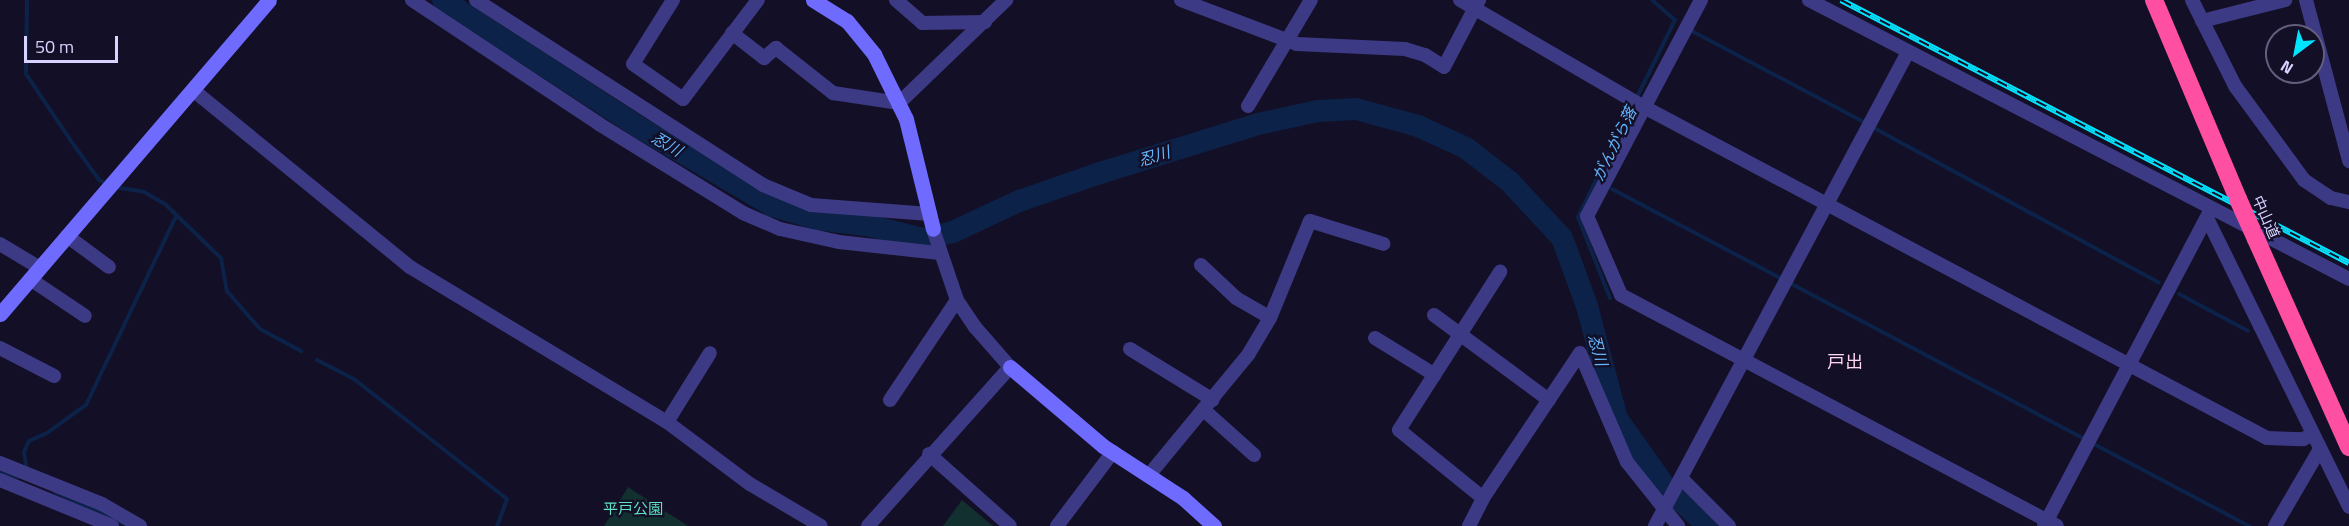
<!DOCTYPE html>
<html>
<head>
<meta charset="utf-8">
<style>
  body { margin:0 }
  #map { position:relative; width:2349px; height:526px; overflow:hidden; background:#130f26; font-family:"Titillium Web","Noto Sans JP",sans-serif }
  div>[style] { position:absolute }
  .green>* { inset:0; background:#12302f }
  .stream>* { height:4px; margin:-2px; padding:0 2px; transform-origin:2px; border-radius:2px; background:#0c2248 }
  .river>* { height:22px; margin:-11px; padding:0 11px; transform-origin:11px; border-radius:11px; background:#0c2248 }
  .street>* { height:14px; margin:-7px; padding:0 7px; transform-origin:7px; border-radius:7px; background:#3d3a85 }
  .secondary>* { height:15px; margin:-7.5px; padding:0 7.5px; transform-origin:7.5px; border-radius:7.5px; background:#6f6bff }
  .highway>* { height:18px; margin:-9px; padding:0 9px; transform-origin:9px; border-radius:9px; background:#ff4fa3 }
  .rail>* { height:6px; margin-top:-3px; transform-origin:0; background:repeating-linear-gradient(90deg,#130f26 0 11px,#00e5ff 0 22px); box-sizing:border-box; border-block:2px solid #00e5ff }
  .highway-bridge>* { height:18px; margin:-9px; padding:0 9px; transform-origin:9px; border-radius:9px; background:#ff4fa3 }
  span { translate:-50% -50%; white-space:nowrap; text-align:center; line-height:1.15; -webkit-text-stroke:4.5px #130f26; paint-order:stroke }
  .street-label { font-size:15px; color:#d9d4ff }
  .park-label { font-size:15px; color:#5fe0c0 }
  .water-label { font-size:16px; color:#62b6ff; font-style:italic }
  .quarter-label { font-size:18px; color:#ffd6f0 }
  .north { position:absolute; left:2265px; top:24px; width:60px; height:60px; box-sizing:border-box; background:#130f26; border:2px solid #625e7d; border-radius:50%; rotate:212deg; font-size:16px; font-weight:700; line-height:24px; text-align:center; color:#d9d4ff }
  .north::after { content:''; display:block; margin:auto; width:21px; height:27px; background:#00e5ff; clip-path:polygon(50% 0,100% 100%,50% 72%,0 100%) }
  .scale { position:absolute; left:24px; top:36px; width:94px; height:27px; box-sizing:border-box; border:3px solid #d9d4ff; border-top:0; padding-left:8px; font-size:18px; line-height:21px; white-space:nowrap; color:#d9d4ff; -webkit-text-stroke:4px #130f26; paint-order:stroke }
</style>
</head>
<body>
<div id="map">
  <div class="green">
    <div style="clip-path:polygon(628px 487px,688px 526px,604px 526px)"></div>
    <div style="clip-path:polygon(962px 500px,993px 526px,943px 526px)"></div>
  </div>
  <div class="stream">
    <div style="left:27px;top:0;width:74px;rotate:90.8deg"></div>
    <div style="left:26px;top:74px;width:89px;rotate:56deg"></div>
    <div style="left:76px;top:148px;width:39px;rotate:54deg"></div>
    <div style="left:99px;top:180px;width:10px;rotate:24deg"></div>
    <div style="left:1690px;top:30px;width:195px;rotate:27.9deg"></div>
    <div style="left:1874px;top:128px;width:324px;rotate:28.5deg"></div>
    <div style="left:114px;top:187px;width:30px;rotate:9deg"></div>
    <div style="left:144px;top:192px;width:24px;rotate:30deg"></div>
    <div style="left:165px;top:204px;width:78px;rotate:44deg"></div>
    <div style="left:221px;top:258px;width:34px;rotate:80deg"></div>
    <div style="left:227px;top:291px;width:50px;rotate:49deg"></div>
    <div style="left:260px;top:329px;width:47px;rotate:28.2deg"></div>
    <div style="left:1612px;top:189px;width:721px;rotate:27.88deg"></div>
    <div style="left:2179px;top:294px;width:78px;rotate:28.2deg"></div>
    <div style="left:1610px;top:298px;width:87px;rotate:-111.6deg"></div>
    <div style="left:1578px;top:217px;width:220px;rotate:-63.8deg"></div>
    <div style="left:1675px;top:20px;width:30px;rotate:-139deg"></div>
    <div style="left:1587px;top:306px;width:1px"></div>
    <div style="left:317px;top:360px;width:42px;rotate:27.2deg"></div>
    <div style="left:354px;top:379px;width:194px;rotate:38.1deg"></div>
    <div style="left:507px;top:499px;width:29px;rotate:110deg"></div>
    <div style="left:0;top:471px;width:18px;rotate:19deg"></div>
    <div style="left:27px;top:471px;width:19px;rotate:-99deg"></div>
    <div style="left:24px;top:452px;width:12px;rotate:-66deg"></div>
    <div style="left:29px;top:441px;width:20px;rotate:-24deg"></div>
    <div style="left:47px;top:433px;width:48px;rotate:-35.7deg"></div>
    <div style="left:86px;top:405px;width:209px;rotate:-64.5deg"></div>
    <div style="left:55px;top:492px;width:76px;rotate:24.9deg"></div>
  </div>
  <div class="river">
    <div style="left:443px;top:0;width:231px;rotate:33deg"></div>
    <div style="left:637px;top:126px;width:158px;rotate:30.5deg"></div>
    <div style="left:773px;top:206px;width:46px;rotate:16.5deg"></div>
    <div style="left:817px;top:219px;width:54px;rotate:7.4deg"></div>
    <div style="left:871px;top:226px;width:54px;rotate:14deg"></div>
    <div style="left:923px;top:239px;width:31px;rotate:-13deg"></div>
    <div style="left:953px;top:232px;width:73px;rotate:-25.2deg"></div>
    <div style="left:1019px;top:201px;width:86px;rotate:-19.1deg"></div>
    <div style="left:1100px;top:173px;width:165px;rotate:-17.2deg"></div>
    <div style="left:1258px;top:124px;width:61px;rotate:-12.2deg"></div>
    <div style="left:1318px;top:111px;width:38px;rotate:-3deg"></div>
    <div style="left:1356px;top:109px;width:64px;rotate:15.3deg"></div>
    <div style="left:1418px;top:126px;width:53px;rotate:24.6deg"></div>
    <div style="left:1466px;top:148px;width:56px;rotate:37.7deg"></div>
    <div style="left:1510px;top:182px;width:76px;rotate:47.1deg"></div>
    <div style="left:1562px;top:238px;width:72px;rotate:69.8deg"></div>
    <div style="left:1587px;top:306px;width:117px;rotate:75.1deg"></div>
    <div style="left:1617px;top:419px;width:81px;rotate:54.5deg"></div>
    <div style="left:1664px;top:485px;width:60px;rotate:43deg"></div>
  </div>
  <div class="street">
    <div style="left:412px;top:0;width:224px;rotate:33.5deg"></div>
    <div style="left:599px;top:124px;width:169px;rotate:31.7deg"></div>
    <div style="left:743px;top:213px;width:40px;rotate:23.4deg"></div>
    <div style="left:780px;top:229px;width:60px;rotate:12.4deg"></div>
    <div style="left:839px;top:242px;width:101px;rotate:6.3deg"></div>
    <div style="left:476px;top:0;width:341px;rotate:32.8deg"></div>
    <div style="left:763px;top:185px;width:52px;rotate:22.6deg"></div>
    <div style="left:811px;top:205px;width:119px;rotate:4.3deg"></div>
    <div style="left:673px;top:0;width:75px;rotate:122deg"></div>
    <div style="left:633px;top:64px;width:61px;rotate:35deg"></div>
    <div style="left:683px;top:99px;width:124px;rotate:-52.9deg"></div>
    <div style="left:896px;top:0;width:35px;rotate:41deg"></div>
    <div style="left:922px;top:23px;width:63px;rotate:-0.9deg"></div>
    <div style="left:1181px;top:0;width:124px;rotate:20.8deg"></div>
    <div style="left:1297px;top:44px;width:108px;rotate:2.7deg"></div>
    <div style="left:1405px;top:49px;width:21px;rotate:17deg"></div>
    <div style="left:1425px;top:55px;width:22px;rotate:32deg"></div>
    <div style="left:1444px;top:67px;width:76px;rotate:-62.4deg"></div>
    <div style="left:1460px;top:0;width:213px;rotate:30.2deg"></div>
    <div style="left:1644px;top:107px;width:705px;rotate:27.98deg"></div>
    <div style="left:2267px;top:438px;width:36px;rotate:2deg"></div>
    <div style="left:2303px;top:439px;width:10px;rotate:-24deg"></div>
    <div style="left:1701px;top:0;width:244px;rotate:117.8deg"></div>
    <div style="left:1587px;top:216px;width:86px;rotate:66.7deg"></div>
    <div style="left:1621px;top:295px;width:493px;rotate:27.9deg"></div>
    <div style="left:1809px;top:0;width:608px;rotate:27.32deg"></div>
    <div style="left:2192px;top:0;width:96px;rotate:63.4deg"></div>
    <div style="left:2235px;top:86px;width:117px;rotate:53.7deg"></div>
    <div style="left:2304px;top:180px;width:32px;rotate:34deg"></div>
    <div style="left:2331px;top:198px;width:18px;rotate:13deg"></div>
    <div style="left:2306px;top:0;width:167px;rotate:75deg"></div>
    <div style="left:2202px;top:21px;width:86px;rotate:-14.2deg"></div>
    <div style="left:732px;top:33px;width:41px;rotate:38deg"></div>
    <div style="left:764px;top:58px;width:16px;rotate:-40deg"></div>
    <div style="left:776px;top:48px;width:73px;rotate:38.3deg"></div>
    <div style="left:833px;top:93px;width:67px;rotate:8.6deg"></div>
    <div style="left:899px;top:103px;width:149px;rotate:-43.9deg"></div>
    <div style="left:193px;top:90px;width:280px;rotate:39.2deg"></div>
    <div style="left:410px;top:267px;width:300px;rotate:31.1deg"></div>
    <div style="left:667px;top:422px;width:104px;rotate:36.8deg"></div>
    <div style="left:750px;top:484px;width:82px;rotate:30.6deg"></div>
    <div style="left:1248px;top:106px;width:123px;rotate:-59.3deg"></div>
    <div style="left:2207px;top:218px;width:322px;rotate:63.8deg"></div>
    <div style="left:67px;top:236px;width:52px;rotate:36.4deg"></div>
    <div style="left:0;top:244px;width:47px;rotate:31deg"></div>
    <div style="left:1201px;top:265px;width:48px;rotate:43.3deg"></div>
    <div style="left:1236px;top:298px;width:39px;rotate:30deg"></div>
    <div style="left:30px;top:279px;width:66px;rotate:33.9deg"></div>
    <div style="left:1434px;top:315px;width:143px;rotate:36.5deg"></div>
    <div style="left:1375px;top:338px;width:70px;rotate:31.7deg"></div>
    <div style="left:0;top:348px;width:61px;rotate:27.4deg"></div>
    <div style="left:1130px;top:349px;width:97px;rotate:31.6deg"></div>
    <div style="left:1580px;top:353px;width:119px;rotate:66.7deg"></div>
    <div style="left:1627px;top:462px;width:82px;rotate:51.4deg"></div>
    <div style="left:890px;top:400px;width:120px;rotate:-56.2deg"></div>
    <div style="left:1205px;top:411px;width:66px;rotate:41.9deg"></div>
    <div style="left:667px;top:422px;width:81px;rotate:-58.1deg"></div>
    <div style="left:929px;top:454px;width:108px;rotate:41.6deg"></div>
    <div style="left:0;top:463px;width:110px;rotate:21.9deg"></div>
    <div style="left:102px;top:504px;width:44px;rotate:30.1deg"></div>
    <div style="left:1149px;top:475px;width:156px;rotate:-50.5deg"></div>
    <div style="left:1248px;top:355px;width:43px;rotate:-59.3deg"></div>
    <div style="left:1270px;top:318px;width:105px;rotate:-67.6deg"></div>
    <div style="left:1310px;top:221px;width:77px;rotate:17.3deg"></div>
    <div style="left:1681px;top:478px;width:68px;rotate:45deg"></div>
    <div style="left:0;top:480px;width:121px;rotate:22.3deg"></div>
    <div style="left:1483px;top:498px;width:174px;rotate:-56.2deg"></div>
    <div style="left:868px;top:526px;width:213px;rotate:-48.2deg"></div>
    <div style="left:1010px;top:367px;width:53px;rotate:-131.2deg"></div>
    <div style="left:975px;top:327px;width:32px;rotate:-124deg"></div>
    <div style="left:957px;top:300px;width:75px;rotate:-108.7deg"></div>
    <div style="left:1057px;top:526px;width:93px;rotate:-52.9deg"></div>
    <div style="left:1469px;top:526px;width:31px;rotate:-63deg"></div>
    <div style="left:1483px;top:498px;width:108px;rotate:-141deg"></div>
    <div style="left:1399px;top:430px;width:188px;rotate:-57.4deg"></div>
    <div style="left:1655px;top:526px;width:537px;rotate:-61.91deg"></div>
    <div style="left:2044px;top:526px;width:358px;rotate:-62.2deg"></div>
    <div style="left:2275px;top:526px;width:89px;rotate:-59.7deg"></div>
  </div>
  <div class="secondary">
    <div style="left:813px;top:0;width:40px;rotate:32deg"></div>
    <div style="left:847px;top:21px;width:43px;rotate:50.7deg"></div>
    <div style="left:874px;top:54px;width:72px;rotate:63.8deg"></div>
    <div style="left:906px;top:119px;width:113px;rotate:76.2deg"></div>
    <div style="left:0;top:314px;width:413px;rotate:-49.4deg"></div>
    <div style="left:1010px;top:367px;width:122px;rotate:40.3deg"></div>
    <div style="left:1103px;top:446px;width:95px;rotate:33deg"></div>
    <div style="left:1183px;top:498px;width:42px;rotate:42.1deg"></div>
  </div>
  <div class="highway">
    <div style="left:2154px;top:0;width:216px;rotate:67.1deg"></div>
    <div style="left:2256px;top:239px;width:228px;rotate:65.9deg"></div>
  </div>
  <div class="rail">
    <div style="left:1841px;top:0;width:572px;rotate:27.37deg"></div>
  </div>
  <div class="highway-bridge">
    <div style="left:2238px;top:199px;width:44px;rotate:65.8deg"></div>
  </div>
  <div class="street-label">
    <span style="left:2266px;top:217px;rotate:66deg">中山道</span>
  </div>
  <div class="park-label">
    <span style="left:633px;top:509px">平戸公園</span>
  </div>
  <div class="water-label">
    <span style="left:667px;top:144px;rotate:30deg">忍川</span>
    <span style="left:1614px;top:144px;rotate:-64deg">がんがら落</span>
    <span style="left:1154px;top:156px;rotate:-17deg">忍川</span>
    <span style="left:1598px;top:350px;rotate:75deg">忍川</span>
  </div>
  <div class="quarter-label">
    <span style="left:1845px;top:362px">戸出</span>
  </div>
  <div class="north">N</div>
  <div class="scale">50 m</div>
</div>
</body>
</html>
